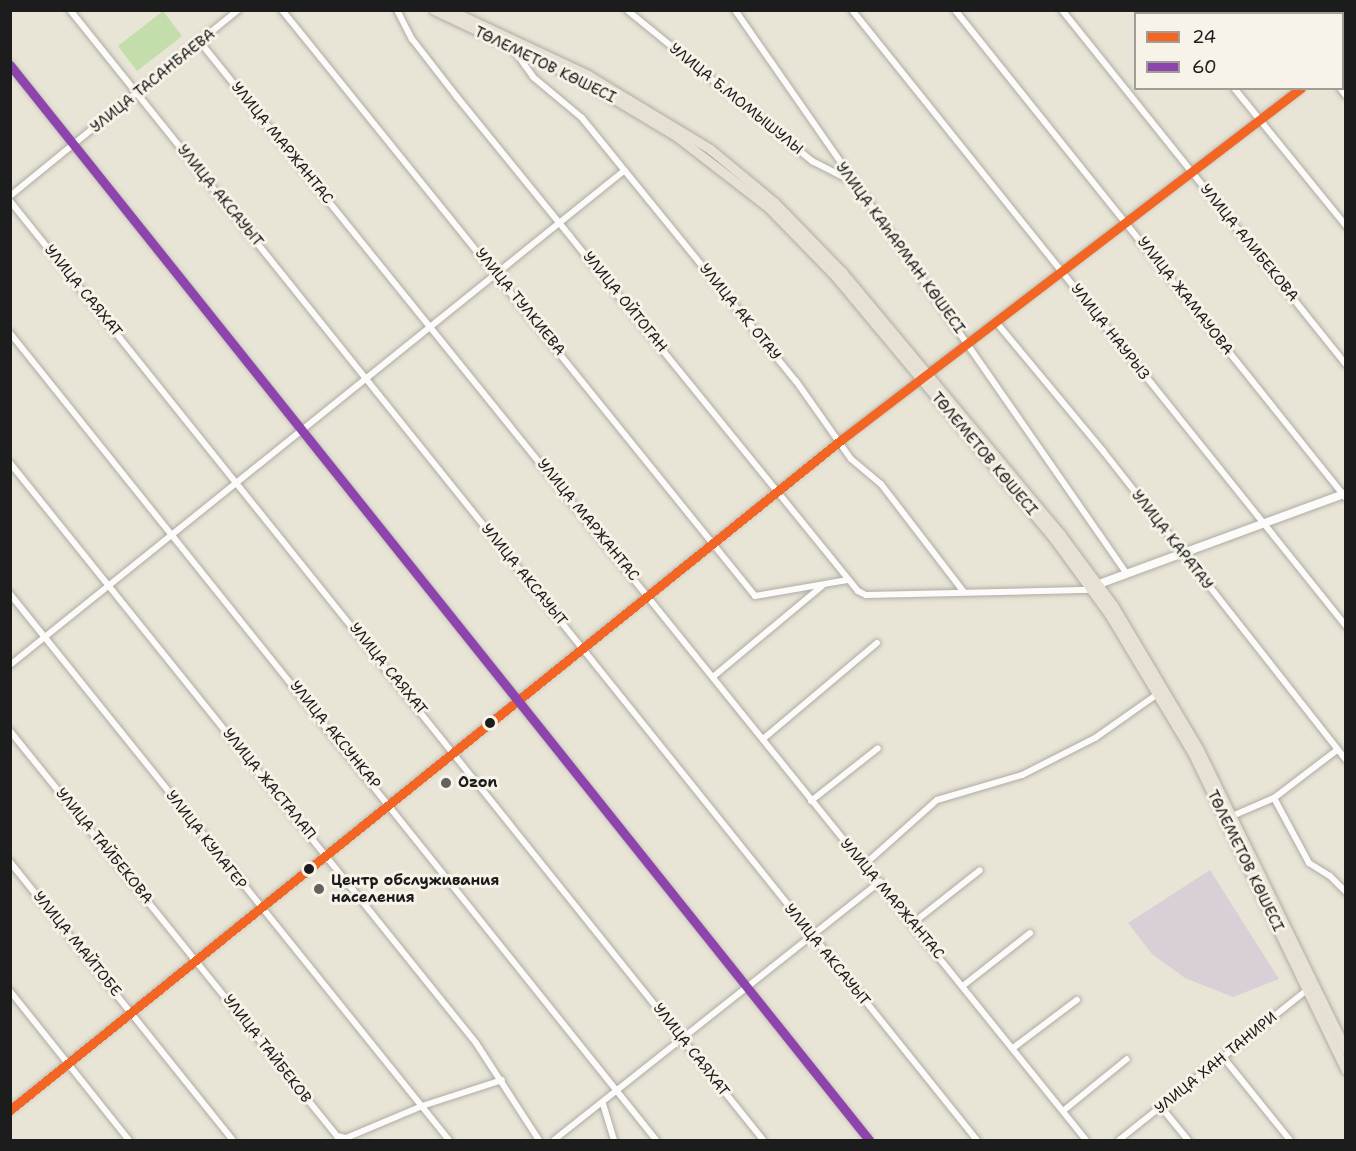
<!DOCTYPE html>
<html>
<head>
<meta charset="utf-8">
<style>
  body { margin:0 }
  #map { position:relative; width:1356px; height:1151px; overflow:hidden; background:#e8e4d6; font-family:"Shantell Sans",sans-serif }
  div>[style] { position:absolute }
  .industrial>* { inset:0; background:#d8d0d6 }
  .green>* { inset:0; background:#c4deab }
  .roads { filter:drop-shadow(0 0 2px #afaca4) drop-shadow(0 0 2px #afaca4) }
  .minor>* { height:6px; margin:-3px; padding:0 3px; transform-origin:3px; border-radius:3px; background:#fcfbf9 }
  .tertiary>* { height:8px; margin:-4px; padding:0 4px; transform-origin:4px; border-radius:4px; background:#fcfbf9 }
  .primary>* { height:9px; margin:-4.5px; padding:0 4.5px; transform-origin:4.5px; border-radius:4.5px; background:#e7e1d5 }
  .bus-1>* { height:9px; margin:-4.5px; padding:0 4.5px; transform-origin:4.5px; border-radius:4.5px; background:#f26522 }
  .bus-2>* { height:9px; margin:-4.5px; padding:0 4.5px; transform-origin:4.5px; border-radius:4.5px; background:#8e44ad }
  .dots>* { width:16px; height:16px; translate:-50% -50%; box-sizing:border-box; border:3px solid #f7f3e8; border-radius:50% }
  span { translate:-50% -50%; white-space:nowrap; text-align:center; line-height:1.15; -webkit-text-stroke:6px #f7f3e8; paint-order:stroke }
  .street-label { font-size:15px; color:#1c1c1c }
  .poi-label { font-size:15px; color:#1c1c1c; font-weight:700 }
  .left { translate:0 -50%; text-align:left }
  .frame { position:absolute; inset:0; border:12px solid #1c1c1c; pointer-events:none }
  .legend { position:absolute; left:1134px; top:12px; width:210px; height:78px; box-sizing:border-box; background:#f7f3e8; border:2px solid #9f9d96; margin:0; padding:8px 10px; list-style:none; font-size:18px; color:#1c1c1c }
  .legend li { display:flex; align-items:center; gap:12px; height:30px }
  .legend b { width:30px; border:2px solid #9f9d96 }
</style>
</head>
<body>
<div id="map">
  <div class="industrial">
    <div style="clip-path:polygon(1210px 870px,1279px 979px,1233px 997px,1185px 978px,1152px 954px,1128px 923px)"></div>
  </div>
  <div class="green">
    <div style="clip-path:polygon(163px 11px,182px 36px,137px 71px,118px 46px)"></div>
  </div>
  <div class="roads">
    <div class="minor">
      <div style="left:70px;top:10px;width:1449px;rotate:51.25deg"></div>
      <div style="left:282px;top:10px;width:753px;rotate:51.09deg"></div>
      <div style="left:755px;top:596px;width:94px;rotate:-9.8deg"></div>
      <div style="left:397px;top:10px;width:33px;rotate:63deg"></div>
      <div style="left:412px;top:39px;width:73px;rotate:52.2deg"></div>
      <div style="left:457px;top:97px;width:636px;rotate:50.93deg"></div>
      <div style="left:858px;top:591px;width:9px;rotate:27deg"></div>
      <div style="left:866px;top:595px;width:226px;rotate:-1.3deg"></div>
      <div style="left:627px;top:10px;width:239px;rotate:39.2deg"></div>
      <div style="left:812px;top:161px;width:39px;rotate:27deg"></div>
      <div style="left:735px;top:10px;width:687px;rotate:55.2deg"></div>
      <div style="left:852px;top:10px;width:790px;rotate:51.27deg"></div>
      <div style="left:955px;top:10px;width:625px;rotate:51.3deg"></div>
      <div style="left:1062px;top:10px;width:454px;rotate:51.3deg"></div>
      <div style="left:1171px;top:10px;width:4px;rotate:63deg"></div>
      <div style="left:1278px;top:10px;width:4px;rotate:63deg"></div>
      <div style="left:200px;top:42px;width:1411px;rotate:51.1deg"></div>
      <div style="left:513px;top:49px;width:34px;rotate:54deg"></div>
      <div style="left:533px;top:77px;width:64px;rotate:39.9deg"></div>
      <div style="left:582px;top:118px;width:339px;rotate:50.9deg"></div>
      <div style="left:796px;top:381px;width:95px;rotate:54.8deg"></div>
      <div style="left:851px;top:459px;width:39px;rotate:40deg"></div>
      <div style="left:881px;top:484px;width:135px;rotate:52.5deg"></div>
      <div style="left:1342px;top:54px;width:5px;rotate:-37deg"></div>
      <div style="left:10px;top:65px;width:1376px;rotate:51.37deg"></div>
      <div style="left:1234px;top:88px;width:178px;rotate:50.9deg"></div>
      <div style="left:1340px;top:88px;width:10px;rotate:53deg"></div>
      <div style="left:10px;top:196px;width:294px;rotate:-39.2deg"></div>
      <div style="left:10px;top:201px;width:1204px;rotate:51.27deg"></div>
      <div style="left:996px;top:322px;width:168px;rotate:50.3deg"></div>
      <div style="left:1103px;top:451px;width:393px;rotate:51.8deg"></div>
      <div style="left:10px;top:333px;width:1034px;rotate:51.32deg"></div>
      <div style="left:10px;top:463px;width:744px;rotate:51.22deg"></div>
      <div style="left:476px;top:1043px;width:116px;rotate:57deg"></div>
      <div style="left:10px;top:594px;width:701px;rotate:51.2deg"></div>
      <div style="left:10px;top:665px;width:789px;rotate:-38.83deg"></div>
      <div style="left:714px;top:676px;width:141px;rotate:-39.8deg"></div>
      <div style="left:10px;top:731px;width:521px;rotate:51.08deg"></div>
      <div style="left:337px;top:1136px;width:9px;rotate:13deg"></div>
      <div style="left:346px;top:1138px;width:82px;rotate:-22.8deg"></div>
      <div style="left:422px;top:1106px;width:84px;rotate:-18deg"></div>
      <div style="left:763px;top:739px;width:149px;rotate:-40.1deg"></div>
      <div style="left:1274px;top:798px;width:74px;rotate:61.7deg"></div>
      <div style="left:1309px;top:863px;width:25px;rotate:32deg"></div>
      <div style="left:1330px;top:876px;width:23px;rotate:45deg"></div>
      <div style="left:811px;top:801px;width:85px;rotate:-38.3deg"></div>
      <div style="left:1232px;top:816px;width:46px;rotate:-23.2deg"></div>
      <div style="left:1274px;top:798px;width:79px;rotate:-37.3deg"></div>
      <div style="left:10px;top:862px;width:356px;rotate:51.3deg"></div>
      <div style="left:864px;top:865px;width:98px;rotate:-41.7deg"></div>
      <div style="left:937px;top:800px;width:89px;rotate:-16.4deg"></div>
      <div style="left:1022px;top:775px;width:82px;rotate:-26.9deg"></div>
      <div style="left:1095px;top:738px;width:78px;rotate:-35.1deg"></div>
      <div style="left:913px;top:923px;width:85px;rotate:-38.3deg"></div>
      <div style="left:964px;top:985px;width:84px;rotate:-38.2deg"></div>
      <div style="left:10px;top:991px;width:191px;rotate:51.4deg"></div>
      <div style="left:1013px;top:1048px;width:80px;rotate:-36.9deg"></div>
      <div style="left:1223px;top:1057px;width:107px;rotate:51.1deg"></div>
      <div style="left:603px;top:1104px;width:38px;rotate:73deg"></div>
      <div style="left:1161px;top:1107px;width:43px;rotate:50.7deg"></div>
      <div style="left:10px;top:1110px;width:1067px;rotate:-38.88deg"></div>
      <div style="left:841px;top:440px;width:579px;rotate:-37.42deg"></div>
      <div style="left:1063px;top:1111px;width:82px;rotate:-39.1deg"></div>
      <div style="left:554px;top:1140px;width:416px;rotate:-38.4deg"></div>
      <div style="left:1119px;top:1140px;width:242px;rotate:-38.6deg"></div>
    </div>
    <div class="tertiary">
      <div style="left:1099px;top:584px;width:263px;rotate:-20.2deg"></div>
    </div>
    <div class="primary">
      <div style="left:434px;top:10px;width:166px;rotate:25.3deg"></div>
      <div style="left:584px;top:81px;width:107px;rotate:30.9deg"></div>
      <div style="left:676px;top:136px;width:118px;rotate:37.7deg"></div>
      <div style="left:769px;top:208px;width:96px;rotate:45.8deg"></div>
      <div style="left:836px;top:277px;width:342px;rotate:50.2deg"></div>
      <div style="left:1055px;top:540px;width:92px;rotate:53.9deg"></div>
      <div style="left:1109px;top:614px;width:163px;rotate:59deg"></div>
      <div style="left:1193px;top:754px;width:351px;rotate:64.2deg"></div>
      <div style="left:450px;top:10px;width:153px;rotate:25.2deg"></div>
      <div style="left:588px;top:75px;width:143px;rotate:31.2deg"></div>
      <div style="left:710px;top:149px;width:83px;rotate:39.6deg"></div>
      <div style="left:774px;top:202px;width:98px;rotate:45.8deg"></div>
      <div style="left:842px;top:272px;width:342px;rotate:50.2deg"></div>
      <div style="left:1061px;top:535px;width:87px;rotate:53.4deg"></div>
      <div style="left:1113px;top:605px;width:169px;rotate:59.3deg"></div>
      <div style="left:1199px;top:750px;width:334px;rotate:63.9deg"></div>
    </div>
  </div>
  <div class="bus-1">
    <div style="left:10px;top:1110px;width:1067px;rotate:-38.88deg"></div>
    <div style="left:841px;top:440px;width:579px;rotate:-37.42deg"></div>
  </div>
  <div class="bus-2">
    <div style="left:10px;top:65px;width:1376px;rotate:51.37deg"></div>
  </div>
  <div class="dots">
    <div style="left:490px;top:723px;background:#1c1c1c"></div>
    <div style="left:446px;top:783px;background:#63625d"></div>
    <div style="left:309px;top:869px;background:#1c1c1c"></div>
    <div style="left:319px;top:889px;background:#63625d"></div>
  </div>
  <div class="street-label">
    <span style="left:545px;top:65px;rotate:26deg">ТӨЛЕМЕТОВ КӨШЕСІ</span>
    <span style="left:153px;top:81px;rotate:-39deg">УЛИЦА ТАСАНБАЕВА</span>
    <span style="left:736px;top:99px;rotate:39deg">УЛИЦА Б.МОМЫШУЛЫ</span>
    <span style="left:282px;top:143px;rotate:51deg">УЛИЦА МАРЖАНТАС</span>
    <span style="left:220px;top:196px;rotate:51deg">УЛИЦА АКСАУЫТ</span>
    <span style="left:1249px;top:243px;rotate:51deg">УЛИЦА АЛИБЕКОВА</span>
    <span style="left:900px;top:248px;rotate:54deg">УЛИЦА КАҺАРМАН КӨШЕСІ</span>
    <span style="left:83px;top:291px;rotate:51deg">УЛИЦА САЯХАТ</span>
    <span style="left:1185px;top:296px;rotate:52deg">УЛИЦА ЖАМАУОВА</span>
    <span style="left:520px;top:302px;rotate:51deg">УЛИЦА ТУЛКИЕВА</span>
    <span style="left:625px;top:302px;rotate:51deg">УЛИЦА ОЙТОГАН</span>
    <span style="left:740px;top:312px;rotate:51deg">УЛИЦА АК ОТАУ</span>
    <span style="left:1110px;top:332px;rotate:52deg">УЛИЦА НАУРЫЗ</span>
    <span style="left:984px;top:454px;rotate:50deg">ТӨЛЕМЕТОВ КӨШЕСІ</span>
    <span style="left:588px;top:520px;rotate:51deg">УЛИЦА МАРЖАНТАС</span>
    <span style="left:1172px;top:540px;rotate:52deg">УЛИЦА КАРАТАУ</span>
    <span style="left:524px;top:575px;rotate:51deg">УЛИЦА АКСАУЫТ</span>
    <span style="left:388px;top:669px;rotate:51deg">УЛИЦА САЯХАТ</span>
    <span style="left:335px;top:735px;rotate:51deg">УЛИЦА АКСУНКАР</span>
    <span style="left:269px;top:784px;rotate:51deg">УЛИЦА ЖАСТАЛАП</span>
    <span style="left:206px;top:840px;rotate:52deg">УЛИЦА КУЛАГЕР</span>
    <span style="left:104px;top:846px;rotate:51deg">УЛИЦА ТАЙБЕКОВА</span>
    <span style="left:1245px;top:861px;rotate:64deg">ТӨЛЕМЕТОВ КӨШЕСІ</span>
    <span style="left:892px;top:899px;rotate:50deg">УЛИЦА МАРЖАНТАС</span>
    <span style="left:77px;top:944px;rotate:51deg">УЛИЦА МАЙТОБЕ</span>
    <span style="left:827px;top:955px;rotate:51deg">УЛИЦА АКСАУЫТ</span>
    <span style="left:267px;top:1049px;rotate:52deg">УЛИЦА ТАЙБЕКОВ</span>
    <span style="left:691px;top:1050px;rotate:52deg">УЛИЦА САЯХАТ</span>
    <span style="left:1216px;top:1063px;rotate:-39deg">УЛИЦА ХАН ТАНИРИ</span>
  </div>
  <div class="poi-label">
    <span class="left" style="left:458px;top:783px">Ozon</span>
    <span class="left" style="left:331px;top:889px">Центр обслуживания<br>населения</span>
  </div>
  <div class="frame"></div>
  <ul class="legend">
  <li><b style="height:8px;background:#f26522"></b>24</li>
  <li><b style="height:8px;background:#8e44ad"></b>60</li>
  </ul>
</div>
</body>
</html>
